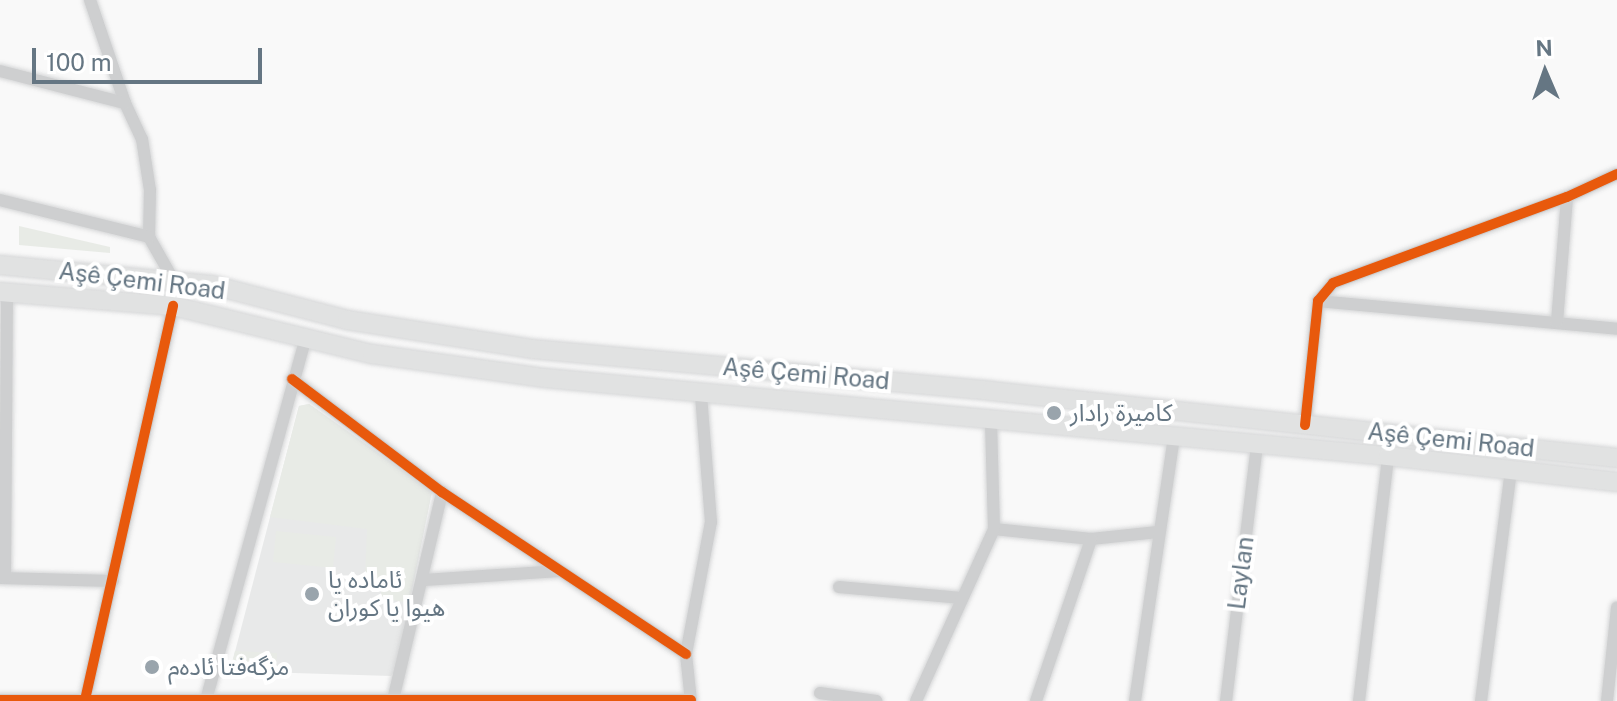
<!DOCTYPE html>
<html>
<head>
<meta charset="utf-8">
<style>
  body { margin:0 }
  #map { position:relative; width:1617px; height:701px; overflow:hidden; background:#f9f9f9; font-family:"Public Sans","Noto Sans Arabic",sans-serif }
  div>[style] { position:absolute }
  .built>* { inset:0; background:#e8e9e9 }
  .green>* { inset:0; background:#e8ebe6 }
  .roads { filter:drop-shadow(0 0 2px #d5d6d7) drop-shadow(0 0 2px #d5d6d7) }
  .street>* { height:12px; margin:-6px; padding:0 6px; transform-origin:6px; border-radius:6px; background:#cecfd0 }
  .secondary>* { height:18px; margin:-9px; padding:0 9px; transform-origin:9px; border-radius:9px; background:#e1e2e2 }
  .cycleway>* { height:10px; margin:-5px; padding:0 5px; transform-origin:5px; border-radius:5px; background:#e8590c }
  .dots>* { width:22px; height:22px; translate:-50% -50%; box-sizing:border-box; border:4px solid #fff; border-radius:50% }
  span { translate:-50% -50%; white-space:nowrap; text-align:center; line-height:1.15; -webkit-text-stroke:8px #fff; paint-order:stroke }
  .street-label { font-size:24px; color:#657683 }
  .poi-label { font-size:24px; color:#657683 }
  .left { translate:0 -50%; text-align:left }
  .north { position:absolute; left:1505px; top:32px; width:80px; height:80px; -webkit-text-stroke:6px #fff; paint-order:stroke; rotate:358deg; font-size:22px; font-weight:700; line-height:32px; text-align:center; color:#657683 }
  .north::after { content:''; display:block; margin:auto; width:28px; height:36px; background:#657683; clip-path:polygon(50% 0,100% 100%,50% 72%,0 100%) }
  .scale { position:absolute; left:32px; top:48px; width:230px; height:36px; box-sizing:border-box; border:4px solid #657683; border-top:0; padding-left:10px; font-size:24px; line-height:28px; white-space:nowrap; color:#657683; -webkit-text-stroke:6px #fff; paint-order:stroke }
</style>
</head>
<body>
<div id="map">
  <div class="built">
    <div style="clip-path:polygon(309px 404px,432px 491px,396px 670px,391px 676px,230px 671px,299px 406px)"></div>
  </div>
  <div class="green">
    <div style="clip-path:polygon(19px 226px,110px 247px,110px 253px,19px 245px)"></div>
    <div style="clip-path:polygon(309px 404px,432px 491px,409px 603px,381px 598px,381px 579px,365px 578px,367px 529px,270px 517px,299px 406px)"></div>
    <div style="clip-path:polygon(276px 531px,336px 537px,333px 568px,273px 562px)"></div>
    <div style="clip-path:polygon(235px 651px,277px 653px,276px 672px,230px 671px)"></div>
  </div>
  <div class="roads">
    <div class="street">
      <div style="left:90px;top:0;width:109px;rotate:71.2deg"></div>
      <div style="left:125px;top:103px;width:40px;rotate:65deg"></div>
      <div style="left:142px;top:139px;width:52px;rotate:81.1deg"></div>
      <div style="left:150px;top:190px;width:47px;rotate:91.2deg"></div>
      <div style="left:149px;top:237px;width:51px;rotate:60.4deg"></div>
      <div style="left:0;top:71px;width:129px;rotate:14.4deg"></div>
      <div style="left:0;top:200px;width:154px;rotate:13.9deg"></div>
      <div style="left:1318px;top:301px;width:300px;rotate:5.3deg"></div>
      <div style="left:1557px;top:322px;width:125px;rotate:-85.4deg"></div>
      <div style="left:292px;top:379px;width:188px;rotate:37deg"></div>
      <div style="left:442px;top:492px;width:293px;rotate:33.6deg"></div>
      <div style="left:1305px;top:425px;width:125px;rotate:-84deg"></div>
      <div style="left:1318px;top:301px;width:23px;rotate:-50deg"></div>
      <div style="left:1333px;top:283px;width:249px;rotate:-20.2deg"></div>
      <div style="left:1567px;top:197px;width:55px;rotate:-24.7deg"></div>
      <div style="left:994px;top:529px;width:98px;rotate:5.9deg"></div>
      <div style="left:1091px;top:539px;width:67px;rotate:-6deg"></div>
      <div style="left:0;top:578px;width:113px;rotate:1.5deg"></div>
      <div style="left:5px;top:578px;width:286px;rotate:-89.6deg"></div>
      <div style="left:424px;top:580px;width:136px;rotate:-3.8deg"></div>
      <div style="left:839px;top:587px;width:123px;rotate:5.1deg"></div>
      <div style="left:820px;top:693px;width:57px;rotate:8.1deg"></div>
      <div style="left:0;top:700px;width:691px"></div>
      <div style="left:85px;top:700px;width:404px;rotate:-77.4deg"></div>
      <div style="left:206px;top:700px;width:377px;rotate:-74.6deg"></div>
      <div style="left:393px;top:700px;width:214px;rotate:-76.7deg"></div>
      <div style="left:691px;top:701px;width:47px;rotate:-96.1deg"></div>
      <div style="left:686px;top:654px;width:134px;rotate:-79.3deg"></div>
      <div style="left:711px;top:522px;width:128px;rotate:-94.5deg"></div>
      <div style="left:916px;top:701px;width:189px;rotate:-65.6deg"></div>
      <div style="left:994px;top:529px;width:109px;rotate:-91.6deg"></div>
      <div style="left:1036px;top:701px;width:171px;rotate:-71.2deg"></div>
      <div style="left:1135px;top:701px;width:268px;rotate:-81.6deg"></div>
      <div style="left:1226px;top:701px;width:258px;rotate:-83.1deg"></div>
      <div style="left:1359px;top:701px;width:247px;rotate:-83.2deg"></div>
      <div style="left:1481px;top:701px;width:232px;rotate:-82.6deg"></div>
      <div style="left:1607px;top:701px;width:94px;rotate:-83.9deg"></div>
    </div>
    <div class="secondary">
      <div style="left:0;top:265px;width:213px;rotate:5.4deg"></div>
      <div style="left:212px;top:285px;width:139px;rotate:14.5deg"></div>
      <div style="left:347px;top:320px;width:187px;rotate:8.9deg"></div>
      <div style="left:532px;top:349px;width:461px;rotate:5.2deg"></div>
      <div style="left:991px;top:391px;width:630px;rotate:6.11deg"></div>
      <div style="left:0;top:292px;width:174px;rotate:4.6deg"></div>
      <div style="left:173px;top:306px;width:205px;rotate:13.6deg"></div>
      <div style="left:372px;top:354px;width:175px;rotate:7.9deg"></div>
      <div style="left:545px;top:378px;width:847px;rotate:5.29deg"></div>
      <div style="left:1388px;top:456px;width:230px;rotate:6.5deg"></div>
    </div>
  </div>
  <div class="cycleway">
    <div style="left:292px;top:379px;width:188px;rotate:37deg"></div>
    <div style="left:442px;top:492px;width:293px;rotate:33.6deg"></div>
    <div style="left:1305px;top:425px;width:125px;rotate:-84deg"></div>
    <div style="left:1318px;top:301px;width:23px;rotate:-50deg"></div>
    <div style="left:1333px;top:283px;width:249px;rotate:-20.2deg"></div>
    <div style="left:1567px;top:197px;width:55px;rotate:-24.7deg"></div>
    <div style="left:0;top:700px;width:691px"></div>
    <div style="left:85px;top:700px;width:404px;rotate:-77.4deg"></div>
  </div>
  <div class="dots">
    <div style="left:1054px;top:413px;background:#99a4ac"></div>
    <div style="left:312px;top:594px;background:#99a4ac"></div>
    <div style="left:152px;top:667px;background:#99a4ac"></div>
  </div>
  <div class="street-label">
    <span style="left:142px;top:281px;rotate:7deg">Aşê Çemi Road</span>
    <span style="left:806px;top:374px;rotate:5deg">Aşê Çemi Road</span>
    <span style="left:1451px;top:440px;rotate:6deg">Aşê Çemi Road</span>
    <span style="left:1241px;top:573px;rotate:-83deg">Laylan</span>
  </div>
  <div class="poi-label">
    <span class="left" style="left:1070px;top:413px">كاميرة رادار</span>
    <span class="left" style="left:328px;top:594px">ئاماده یا<br>هیوا یا کوران</span>
    <span class="left" style="left:168px;top:667px">مزگەفتا ئادەم</span>
  </div>
  <div class="north">N</div>
  <div class="scale">100 m</div>
</div>
</body>
</html>
